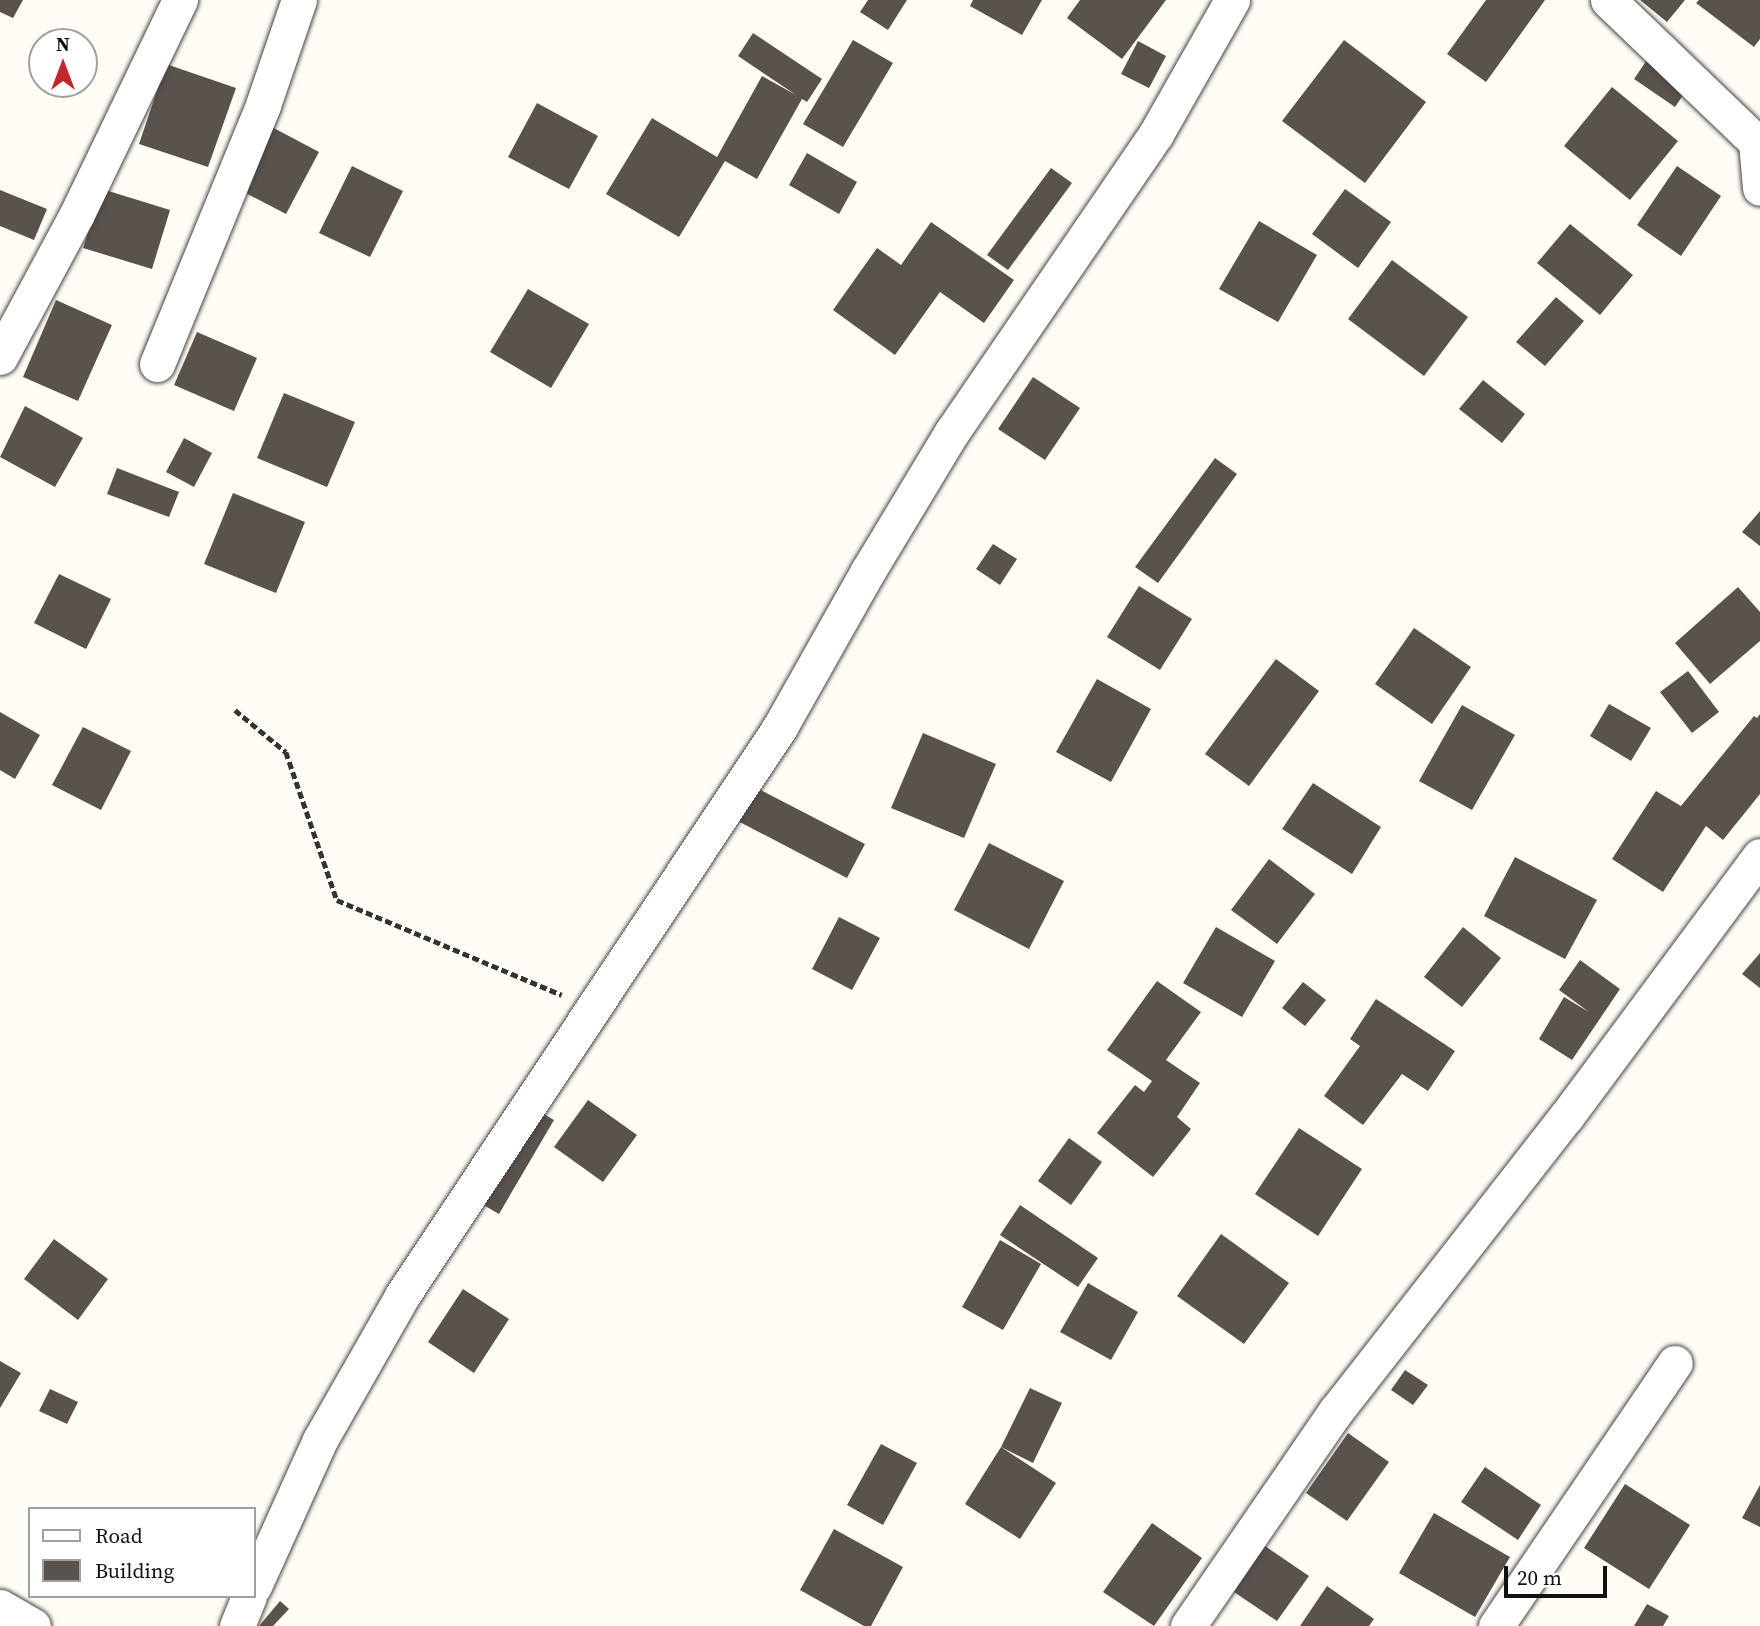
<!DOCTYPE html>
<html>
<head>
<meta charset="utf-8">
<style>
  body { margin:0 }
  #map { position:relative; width:1760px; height:1626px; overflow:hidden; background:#fffdf5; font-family:"Source Serif 4",serif }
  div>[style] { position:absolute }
  .building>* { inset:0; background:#5a524d }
  .path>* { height:4.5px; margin-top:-2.25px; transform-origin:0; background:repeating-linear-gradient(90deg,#333 0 7px,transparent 0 10.5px) }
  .roads { filter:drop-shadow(0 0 2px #444) drop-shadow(0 0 2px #444) }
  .minor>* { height:35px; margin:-17.5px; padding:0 17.5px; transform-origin:17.5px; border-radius:17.5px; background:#fff }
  span { translate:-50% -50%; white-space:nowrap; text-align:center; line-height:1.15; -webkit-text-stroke:7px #fff; paint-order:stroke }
  .legend { position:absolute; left:28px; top:1507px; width:228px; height:91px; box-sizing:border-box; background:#fff; border:2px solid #a0a0a0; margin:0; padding:9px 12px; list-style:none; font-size:21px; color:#111 }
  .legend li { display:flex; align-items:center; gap:14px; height:35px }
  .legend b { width:35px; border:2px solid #a0a0a0 }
  .north { position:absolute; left:28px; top:28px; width:70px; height:70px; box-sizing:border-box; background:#fff; border:2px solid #a0a0a0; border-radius:50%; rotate:0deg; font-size:19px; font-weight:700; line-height:28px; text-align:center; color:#111 }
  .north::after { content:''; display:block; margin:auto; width:24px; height:32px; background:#c4262e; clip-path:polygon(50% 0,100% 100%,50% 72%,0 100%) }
  .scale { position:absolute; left:1504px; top:1566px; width:103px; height:32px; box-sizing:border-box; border:4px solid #111; border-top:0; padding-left:9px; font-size:21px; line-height:24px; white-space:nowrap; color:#111; -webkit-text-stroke:5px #fff; paint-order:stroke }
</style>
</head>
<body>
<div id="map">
  <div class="building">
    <div style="clip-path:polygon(0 0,23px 0,13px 18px,0 12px)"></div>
    <div style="clip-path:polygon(868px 0,907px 0,888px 30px,860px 12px)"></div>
    <div style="clip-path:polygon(973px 0,1042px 0,1022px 35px,970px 6px)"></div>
    <div style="clip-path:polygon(1080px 0,1166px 0,1122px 59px,1067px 18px)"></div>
    <div style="clip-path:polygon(1486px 0,1545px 0,1486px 82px,1447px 54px)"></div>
    <div style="clip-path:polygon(1640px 0,1685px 0,1667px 22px)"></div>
    <div style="clip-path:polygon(1699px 0,1760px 0,1760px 39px,1754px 47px,1696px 3px)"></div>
    <div style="clip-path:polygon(753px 33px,822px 79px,807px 102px,802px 99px,757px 179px,725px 161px,679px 237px,606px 194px,652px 118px,717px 157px,762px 76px,796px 95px,738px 56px)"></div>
    <div style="clip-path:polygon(853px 40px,893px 63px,843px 147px,803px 124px)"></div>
    <div style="clip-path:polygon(1344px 40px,1426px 102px,1365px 183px,1282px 121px)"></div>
    <div style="clip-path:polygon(1138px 41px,1166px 56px,1149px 88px,1121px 74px)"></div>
    <div style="clip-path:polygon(1651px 54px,1692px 82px,1675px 107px,1634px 79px)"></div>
    <div style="clip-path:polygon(166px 64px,236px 88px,208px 167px,139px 144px)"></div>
    <div style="clip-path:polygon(1612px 87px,1678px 141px,1630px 200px,1564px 146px)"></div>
    <div style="clip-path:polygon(537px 103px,598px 136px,569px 189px,508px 157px)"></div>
    <div style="clip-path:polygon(270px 126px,319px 152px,286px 214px,238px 189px)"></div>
    <div style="clip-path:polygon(807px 153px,857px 182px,839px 214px,789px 185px)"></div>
    <div style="clip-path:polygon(352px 166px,403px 191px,370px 257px,319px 233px)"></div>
    <div style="clip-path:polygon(1677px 166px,1721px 196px,1681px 256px,1637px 225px)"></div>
    <div style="clip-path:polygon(1051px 168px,1072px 183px,1008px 270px,987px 255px)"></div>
    <div style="clip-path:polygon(102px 189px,170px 210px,152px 269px,83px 248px)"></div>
    <div style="clip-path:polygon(1345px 189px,1391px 222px,1358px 268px,1312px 234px)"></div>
    <div style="clip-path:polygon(0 190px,47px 209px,34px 240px,0 226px)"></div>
    <div style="clip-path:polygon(1259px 221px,1317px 255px,1278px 322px,1219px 289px)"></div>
    <div style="clip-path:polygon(931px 222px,1014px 280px,984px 323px,940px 292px,895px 355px,833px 310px,877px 248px,901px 265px)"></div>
    <div style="clip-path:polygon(1570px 224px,1633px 275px,1600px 315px,1537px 263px)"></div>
    <div style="clip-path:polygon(1392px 260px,1468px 317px,1424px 376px,1348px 319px)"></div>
    <div style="clip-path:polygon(528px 289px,589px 324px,551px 388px,490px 352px)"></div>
    <div style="clip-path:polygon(1556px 297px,1584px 321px,1545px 366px,1516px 342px)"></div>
    <div style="clip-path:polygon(56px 300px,112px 325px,78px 401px,23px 377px)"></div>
    <div style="clip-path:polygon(197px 332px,257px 358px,234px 411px,174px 385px)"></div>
    <div style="clip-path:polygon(1033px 377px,1080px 408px,1045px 460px,998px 429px)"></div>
    <div style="clip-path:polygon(1483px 380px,1525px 414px,1502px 443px,1459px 409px)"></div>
    <div style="clip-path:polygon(284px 393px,355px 422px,327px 487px,257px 458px)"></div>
    <div style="clip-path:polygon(25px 406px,83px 438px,55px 487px,0 457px)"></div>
    <div style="clip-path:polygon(184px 438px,212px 453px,194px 487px,166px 472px)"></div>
    <div style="clip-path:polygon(1215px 458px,1237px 474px,1158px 583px,1135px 567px)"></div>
    <div style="clip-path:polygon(117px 468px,179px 492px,169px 517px,107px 494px)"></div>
    <div style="clip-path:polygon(233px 493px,305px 522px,276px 593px,204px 564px)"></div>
    <div style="clip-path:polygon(1760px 511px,1760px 546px,1742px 532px)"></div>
    <div style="clip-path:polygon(993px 544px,1017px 559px,1000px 585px,976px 569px)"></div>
    <div style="clip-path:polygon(59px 574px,111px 599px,86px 649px,34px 623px)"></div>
    <div style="clip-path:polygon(1139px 586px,1192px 619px,1160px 670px,1107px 637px)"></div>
    <div style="clip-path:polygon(1738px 587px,1760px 612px,1760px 641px,1710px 684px,1675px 643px)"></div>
    <div style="clip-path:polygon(1414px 628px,1471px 667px,1432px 724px,1375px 684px)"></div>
    <div style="clip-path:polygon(1276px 659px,1319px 691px,1249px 786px,1205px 754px)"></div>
    <div style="clip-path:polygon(1688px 671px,1719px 712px,1692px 733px,1660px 692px)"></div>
    <div style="clip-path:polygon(1097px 679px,1151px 709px,1111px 782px,1056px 752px)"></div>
    <div style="clip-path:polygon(1609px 704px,1651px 728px,1631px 761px,1590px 736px)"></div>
    <div style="clip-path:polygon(1462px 705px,1515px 735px,1472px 810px,1419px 781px)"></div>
    <div style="clip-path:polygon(0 712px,40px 735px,15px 779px,0 770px)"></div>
    <div style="clip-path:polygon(1760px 714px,1760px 794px,1723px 840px,1706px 826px,1663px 892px,1612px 859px,1656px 791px,1681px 806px,1754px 716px,1757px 718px)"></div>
    <div style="clip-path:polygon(83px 727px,131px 751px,101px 810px,52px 785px)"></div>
    <div style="clip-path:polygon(923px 733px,996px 764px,964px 838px,891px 808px)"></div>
    <div style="clip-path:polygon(1313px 783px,1381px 827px,1352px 874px,1282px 829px)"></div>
    <div style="clip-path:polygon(751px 785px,865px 844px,847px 878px,734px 819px)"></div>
    <div style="clip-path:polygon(989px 843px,1064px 881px,1029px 949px,954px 910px)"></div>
    <div style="clip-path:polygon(1515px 857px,1597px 900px,1565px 959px,1484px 916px)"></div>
    <div style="clip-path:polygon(1269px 859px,1315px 894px,1277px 944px,1231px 910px)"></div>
    <div style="clip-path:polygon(839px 917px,880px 938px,852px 990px,812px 969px)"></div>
    <div style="clip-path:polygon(1216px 927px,1275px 961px,1242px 1017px,1183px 983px)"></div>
    <div style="clip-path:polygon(1463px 927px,1501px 958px,1462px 1007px,1424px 977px)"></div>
    <div style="clip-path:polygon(1760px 953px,1760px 988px,1742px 974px)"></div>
    <div style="clip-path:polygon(1580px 960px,1620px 989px,1572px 1060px,1539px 1039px,1564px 997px,1589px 1012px,1559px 990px)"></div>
    <div style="clip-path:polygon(1157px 981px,1201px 1012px,1166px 1060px,1200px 1083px,1177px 1117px,1191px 1129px,1153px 1177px,1097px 1133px,1135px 1085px,1144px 1092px,1152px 1081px,1107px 1050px)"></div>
    <div style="clip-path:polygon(1303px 982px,1326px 1000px,1305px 1026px,1282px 1008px)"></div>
    <div style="clip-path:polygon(1376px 999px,1455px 1051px,1428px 1091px,1402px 1074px,1363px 1125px,1324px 1096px,1360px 1046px,1350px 1039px)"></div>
    <div style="clip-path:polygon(588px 1100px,637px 1135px,603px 1182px,554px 1147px)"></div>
    <div style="clip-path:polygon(535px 1109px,554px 1120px,499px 1214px,480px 1203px)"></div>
    <div style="clip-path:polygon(1299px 1128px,1362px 1169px,1318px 1236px,1255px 1194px)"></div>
    <div style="clip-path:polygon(1069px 1138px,1102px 1162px,1071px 1205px,1038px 1181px)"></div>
    <div style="clip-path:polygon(1020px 1205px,1098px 1258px,1078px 1287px,1000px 1235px)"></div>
    <div style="clip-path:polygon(1221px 1234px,1289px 1283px,1244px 1344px,1177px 1296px)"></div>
    <div style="clip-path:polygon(54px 1239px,108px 1279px,78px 1320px,24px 1279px)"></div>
    <div style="clip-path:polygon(1000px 1240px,1041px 1264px,1003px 1330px,962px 1307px)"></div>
    <div style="clip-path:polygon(1088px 1283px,1138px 1312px,1111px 1360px,1060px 1332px)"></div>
    <div style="clip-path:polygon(463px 1289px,509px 1319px,474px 1373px,428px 1342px)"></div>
    <div style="clip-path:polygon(0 1361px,21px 1373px,0 1408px)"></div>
    <div style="clip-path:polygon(1405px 1370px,1428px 1385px,1413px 1405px,1391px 1390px)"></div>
    <div style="clip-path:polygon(1030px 1388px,1062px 1403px,1033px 1463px,1001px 1447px)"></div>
    <div style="clip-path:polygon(50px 1389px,78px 1402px,67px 1424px,39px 1411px)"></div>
    <div style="clip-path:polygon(1348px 1433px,1389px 1462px,1347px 1521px,1306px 1493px)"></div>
    <div style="clip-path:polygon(881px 1444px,917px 1463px,883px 1525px,847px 1505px)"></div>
    <div style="clip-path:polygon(1001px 1447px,1056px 1483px,1020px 1539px,965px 1504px)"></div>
    <div style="clip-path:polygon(1485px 1467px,1541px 1505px,1518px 1540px,1461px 1502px)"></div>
    <div style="clip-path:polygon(1625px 1484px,1690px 1525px,1649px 1589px,1584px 1548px)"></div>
    <div style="clip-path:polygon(1760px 1485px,1760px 1527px,1742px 1518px)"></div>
    <div style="clip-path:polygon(1434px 1513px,1510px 1557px,1475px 1617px,1399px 1573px)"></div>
    <div style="clip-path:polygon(1152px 1523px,1202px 1558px,1154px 1626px,1103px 1592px)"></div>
    <div style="clip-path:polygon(834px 1529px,903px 1567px,871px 1626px,864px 1626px,800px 1590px)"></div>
    <div style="clip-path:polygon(1265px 1546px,1309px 1576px,1277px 1621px,1234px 1592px)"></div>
    <div style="clip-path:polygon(1327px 1586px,1374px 1619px,1369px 1626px,1300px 1626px)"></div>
    <div style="clip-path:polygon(280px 1601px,289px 1609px,273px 1626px,259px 1626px)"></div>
    <div style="clip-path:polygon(1647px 1604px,1669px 1616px,1663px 1626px,1634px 1626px)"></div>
  </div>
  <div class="path">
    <div style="left:235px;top:710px;width:66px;rotate:39.5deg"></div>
    <div style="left:286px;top:752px;width:157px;rotate:71deg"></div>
    <div style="left:337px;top:900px;width:244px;rotate:22.9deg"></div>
  </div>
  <div class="roads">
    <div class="minor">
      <div style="left:1608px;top:0;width:205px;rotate:43.8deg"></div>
      <div style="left:1756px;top:142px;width:46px;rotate:85deg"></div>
      <div style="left:0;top:357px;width:160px;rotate:-61.7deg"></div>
      <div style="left:76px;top:216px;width:240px;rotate:-64.3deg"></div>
      <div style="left:157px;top:364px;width:280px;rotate:-67.7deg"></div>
      <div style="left:263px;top:105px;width:111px;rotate:-71.1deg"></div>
      <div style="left:254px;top:1586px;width:160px;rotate:-65.7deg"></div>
      <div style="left:320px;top:1440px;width:166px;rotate:-60.3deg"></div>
      <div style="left:402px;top:1296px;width:683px;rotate:-56.4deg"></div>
      <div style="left:780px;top:727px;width:179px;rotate:-60.6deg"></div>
      <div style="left:868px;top:571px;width:162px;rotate:-58.9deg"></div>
      <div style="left:952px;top:432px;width:361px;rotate:-55.6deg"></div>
      <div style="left:1156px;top:134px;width:154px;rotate:-60.4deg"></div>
      <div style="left:0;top:1607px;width:38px;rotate:30deg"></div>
      <div style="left:237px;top:1626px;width:32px;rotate:-68deg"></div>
      <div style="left:1188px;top:1626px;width:261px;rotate:-55.5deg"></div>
      <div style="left:1336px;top:1411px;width:373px;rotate:-52deg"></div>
      <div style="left:1566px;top:1117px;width:325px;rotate:-53.4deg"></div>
      <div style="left:1496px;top:1626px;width:318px;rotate:-55.8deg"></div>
    </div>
  </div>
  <ul class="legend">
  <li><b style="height:9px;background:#fff"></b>Road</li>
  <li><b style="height:19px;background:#5a524d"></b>Building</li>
  </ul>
  <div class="north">N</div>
  <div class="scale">20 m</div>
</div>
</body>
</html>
